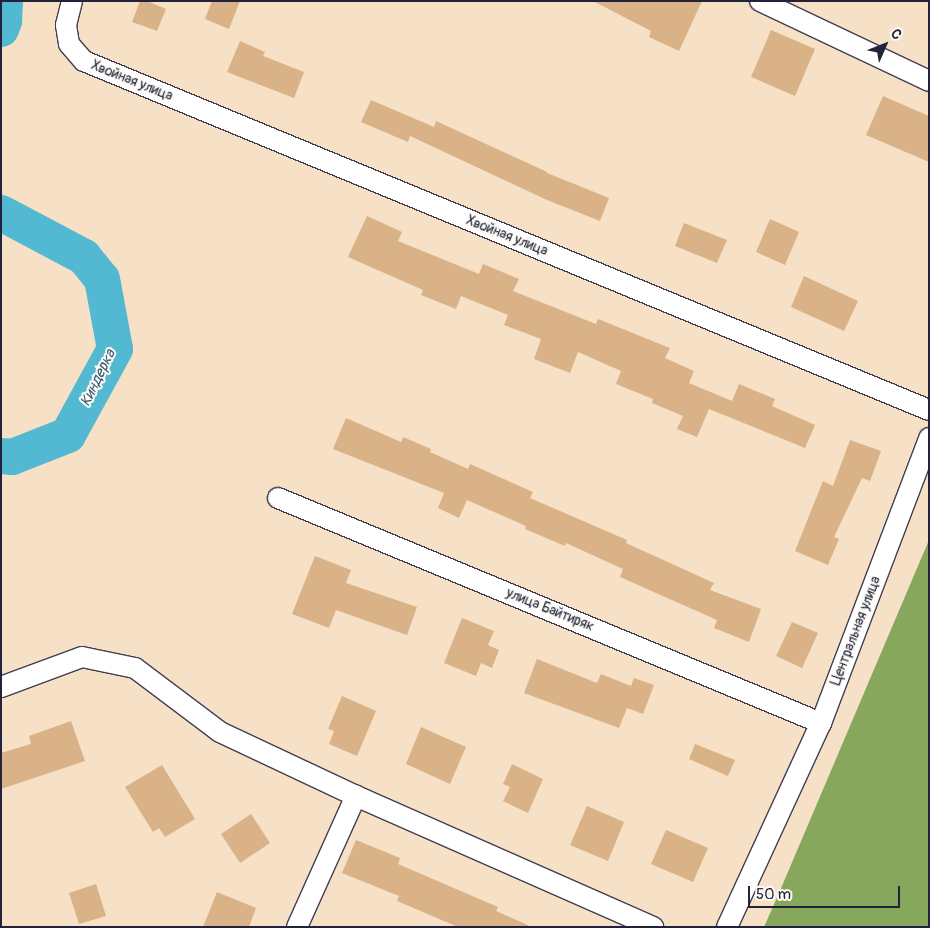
<!DOCTYPE html>
<meta charset="utf-8">
<style>
body{margin:0}
#map{position:relative;width:930px;height:928px;overflow:hidden;background:#f6e0c6;font-family:Pangolin,sans-serif}
div>[style]{position:absolute}
[style*='--x']{left:calc(var(--x)*1px);top:calc(var(--y)*1px);width:calc(var(--w)*1px);rotate:calc(var(--a)*1deg)}
.forest>*{inset:0;background:#87a85c}
.river>*{height:36px;margin:-18px;padding:0 18px;transform-origin:18px;border-radius:18px;background:#53b8d1}
.building>*{inset:0;background:#dab287}
.roads{filter:drop-shadow(1px 0 #423e50) drop-shadow(-1px 0 #423e50) drop-shadow(0 1px #423e50) drop-shadow(0 -1px #423e50)}
.minor>*{height:20px;margin:-10px;padding:0 10px;transform-origin:10px;border-radius:10px;background:#fff}
span{translate:-50% -50%;white-space:nowrap;text-align:center;line-height:1.15;-webkit-text-stroke:4px #fdfcf7;paint-order:stroke}
.street-label{font-size:14px;color:#22223b}
.water-label{font-size:15px;color:#365e77;font-style:italic}
.frame{position:absolute;inset:0;border:2px solid #22223b;pointer-events:none}
.north{position:absolute;left:860px;top:20px;width:50px;height:50px;-webkit-text-stroke:4px #fdfcf7;paint-order:stroke;rotate:46deg;font-size:14px;font-weight:700;line-height:20px;text-align:center;color:#22223b}
.north::after{content:'';display:block;margin:auto;width:18px;height:22px;background:#22223b;clip-path:polygon(50% 0,100% 100%,50% 72%,0 100%)}
.scale{position:absolute;left:748px;top:886px;width:152px;height:22px;box-sizing:border-box;border:2px solid #22223b;border-top:0;padding-left:6px;font-size:15px;line-height:18px;white-space:nowrap;color:#22223b;-webkit-text-stroke:4px #fdfcf7;paint-order:stroke}
</style>
<div id="map">
<div class="forest">
<i style="clip-path:polygon(929px 540px,929px 927px,764px 927px,779px 893px)"></i>
</div>
<div class="river">
<i style="--x:1;--y:29;--w:9;--a:-69"></i>
<i style="--x:4;--y:21;--w:20;--a:-87"></i>
<i style="--x:1;--y:213;--w:94;--a:27.9"></i>
<i style="--x:84;--y:257;--w:28;--a:51"></i>
<i style="--x:102;--y:279;--w:71;--a:79.5"></i>
<i style="--x:115;--y:349;--w:98;--a:118.7"></i>
<i style="--x:68;--y:435;--w:60;--a:158.6"></i>
<i style="--x:12;--y:457;--w:11;--a:-175"></i>
</div>
<div class="building">
<i style="clip-path:polygon(140px 1px,147px 1px,166px 9px,157px 31px,132px 22px)"></i>
<i style="clip-path:polygon(212px 1px,240px 1px,229px 29px,205px 19px)"></i>
<i style="clip-path:polygon(593px 1px,702px 1px,679px 51px,649px 37px,651px 31px)"></i>
<i style="clip-path:polygon(771px 30px,815px 49px,795px 96px,751px 77px)"></i>
<i style="clip-path:polygon(240px 41px,265px 52px,263px 56px,304px 72px,294px 98px,227px 72px)"></i>
<i style="clip-path:polygon(883px 96px,929px 116px,929px 162px,866px 135px)"></i>
<i style="clip-path:polygon(371px 100px,434px 127px,436px 121px,547px 172px,547px 173px,609px 198px,600px 221px,547px 200px,410px 136px,408px 142px,361px 122px)"></i>
<i style="clip-path:polygon(367px 216px,402px 232px,398px 241px,479px 274px,483px 264px,519px 279px,513px 291px,596px 324px,598px 319px,670px 348px,665px 358px,694px 371px,689px 383px,732px 401px,739px 384px,775px 399px,772px 406px,815px 425px,805px 448px,709px 409px,697px 437px,677px 429px,683px 416px,652px 403px,653px 399px,616px 384px,621px 371px,578px 352px,570px 373px,534px 359px,541px 339px,504px 325px,508px 315px,461px 296px,456px 309px,421px 295px,423px 290px,348px 257px)"></i>
<i style="clip-path:polygon(770px 219px,799px 232px,785px 265px,756px 252px)"></i>
<i style="clip-path:polygon(684px 223px,727px 240px,717px 263px,675px 246px)"></i>
<i style="clip-path:polygon(804px 276px,858px 301px,844px 331px,791px 307px)"></i>
<i style="clip-path:polygon(346px 418px,401px 442px,403px 437px,431px 449px,430px 452px,468px 469px,470px 464px,533px 492px,530px 498px,627px 540px,626px 543px,714px 583px,710px 590px,761px 609px,749px 642px,714px 628px,717px 620px,620px 577px,623px 569px,566px 543px,565px 546px,525px 529px,526px 526px,467px 500px,459px 518px,438px 508px,444px 493px,333px 449px)"></i>
<i style="clip-path:polygon(850px 440px,881px 451px,870px 481px,862px 478px,834px 537px,839px 539px,828px 565px,795px 551px,823px 481px,833px 486px)"></i>
<i style="clip-path:polygon(315px 556px,351px 570px,346px 583px,417px 607px,407px 635px,336px 610px,329px 628px,292px 614px)"></i>
<i style="clip-path:polygon(462px 618px,494px 631px,488px 645px,499px 650px,492px 668px,481px 663px,476px 676px,444px 663px)"></i>
<i style="clip-path:polygon(792px 622px,818px 633px,802px 668px,776px 656px)"></i>
<i style="clip-path:polygon(537px 659px,597px 683px,601px 674px,631px 686px,634px 678px,654px 685px,643px 714px,627px 708px,619px 728px,524px 693px)"></i>
<i style="clip-path:polygon(342px 696px,376px 711px,357px 756px,329px 744px,334px 731px,328px 729px)"></i>
<i style="clip-path:polygon(71px 721px,85px 761px,1px 789px,1px 753px,31px 744px,29px 736px)"></i>
<i style="clip-path:polygon(421px 727px,466px 747px,450px 784px,406px 764px)"></i>
<i style="clip-path:polygon(695px 744px,735px 760px,728px 776px,689px 759px)"></i>
<i style="clip-path:polygon(512px 764px,543px 779px,528px 813px,503px 801px,510px 787px,503px 784px)"></i>
<i style="clip-path:polygon(162px 765px,195px 819px,165px 837px,159px 828px,153px 832px,125px 787px)"></i>
<i style="clip-path:polygon(587px 806px,624px 822px,608px 861px,570px 845px)"></i>
<i style="clip-path:polygon(251px 814px,270px 843px,240px 863px,221px 834px)"></i>
<i style="clip-path:polygon(666px 830px,708px 848px,693px 882px,651px 864px)"></i>
<i style="clip-path:polygon(356px 840px,400px 858px,398px 864px,498px 907px,496px 911px,532px 927px,458px 927px,397px 901px,399px 896px,342px 873px)"></i>
<i style="clip-path:polygon(96px 884px,106px 916px,79px 924px,69px 893px)"></i>
<i style="clip-path:polygon(217px 892px,256px 908px,249px 927px,203px 927px)"></i>
</div>
<div class="roads">
<div class="minor">
<i style="--x:72;--y:1;--w:25;--a:104"></i>
<i style="--x:66;--y:25;--w:19;--a:81"></i>
<i style="--x:69;--y:44;--w:23;--a:49"></i>
<i style="--x:84;--y:61;--w:914;--a:22.44"></i>
<i style="--x:760;--y:1;--w:187;--a:25.3"></i>
<i style="--x:278;--y:498;--w:588;--a:22.51"></i>
<i style="--x:1;--y:687;--w:86;--a:-20.3"></i>
<i style="--x:82;--y:657;--w:54;--a:11.7"></i>
<i style="--x:135;--y:668;--w:106;--a:37"></i>
<i style="--x:220;--y:732;--w:150;--a:25.2"></i>
<i style="--x:356;--y:796;--w:325;--a:23.8"></i>
<i style="--x:297;--y:927;--w:144;--a:-65.8"></i>
<i style="--x:727;--y:927;--w:225;--a:-65.3"></i>
<i style="--x:821;--y:723;--w:305;--a:-69.2"></i>
</div>
</div>
<div class="street-label">
<span style="left:132px;top:81px;rotate:22deg">Хвойная улица</span>
<span style="left:507px;top:236px;rotate:22deg">Хвойная улица</span>
<span style="left:550px;top:610px;rotate:22deg">улица Байтиряк</span>
<span style="left:856px;top:631px;rotate:-69deg">Центральная улица</span>
</div>
<div class="water-label">
<span style="left:98px;top:378px;rotate:-64deg">Киндерка</span>
</div>
<div class="frame"></div>
<div class="north">С</div>
<div class="scale">50 m</div>
</div>
